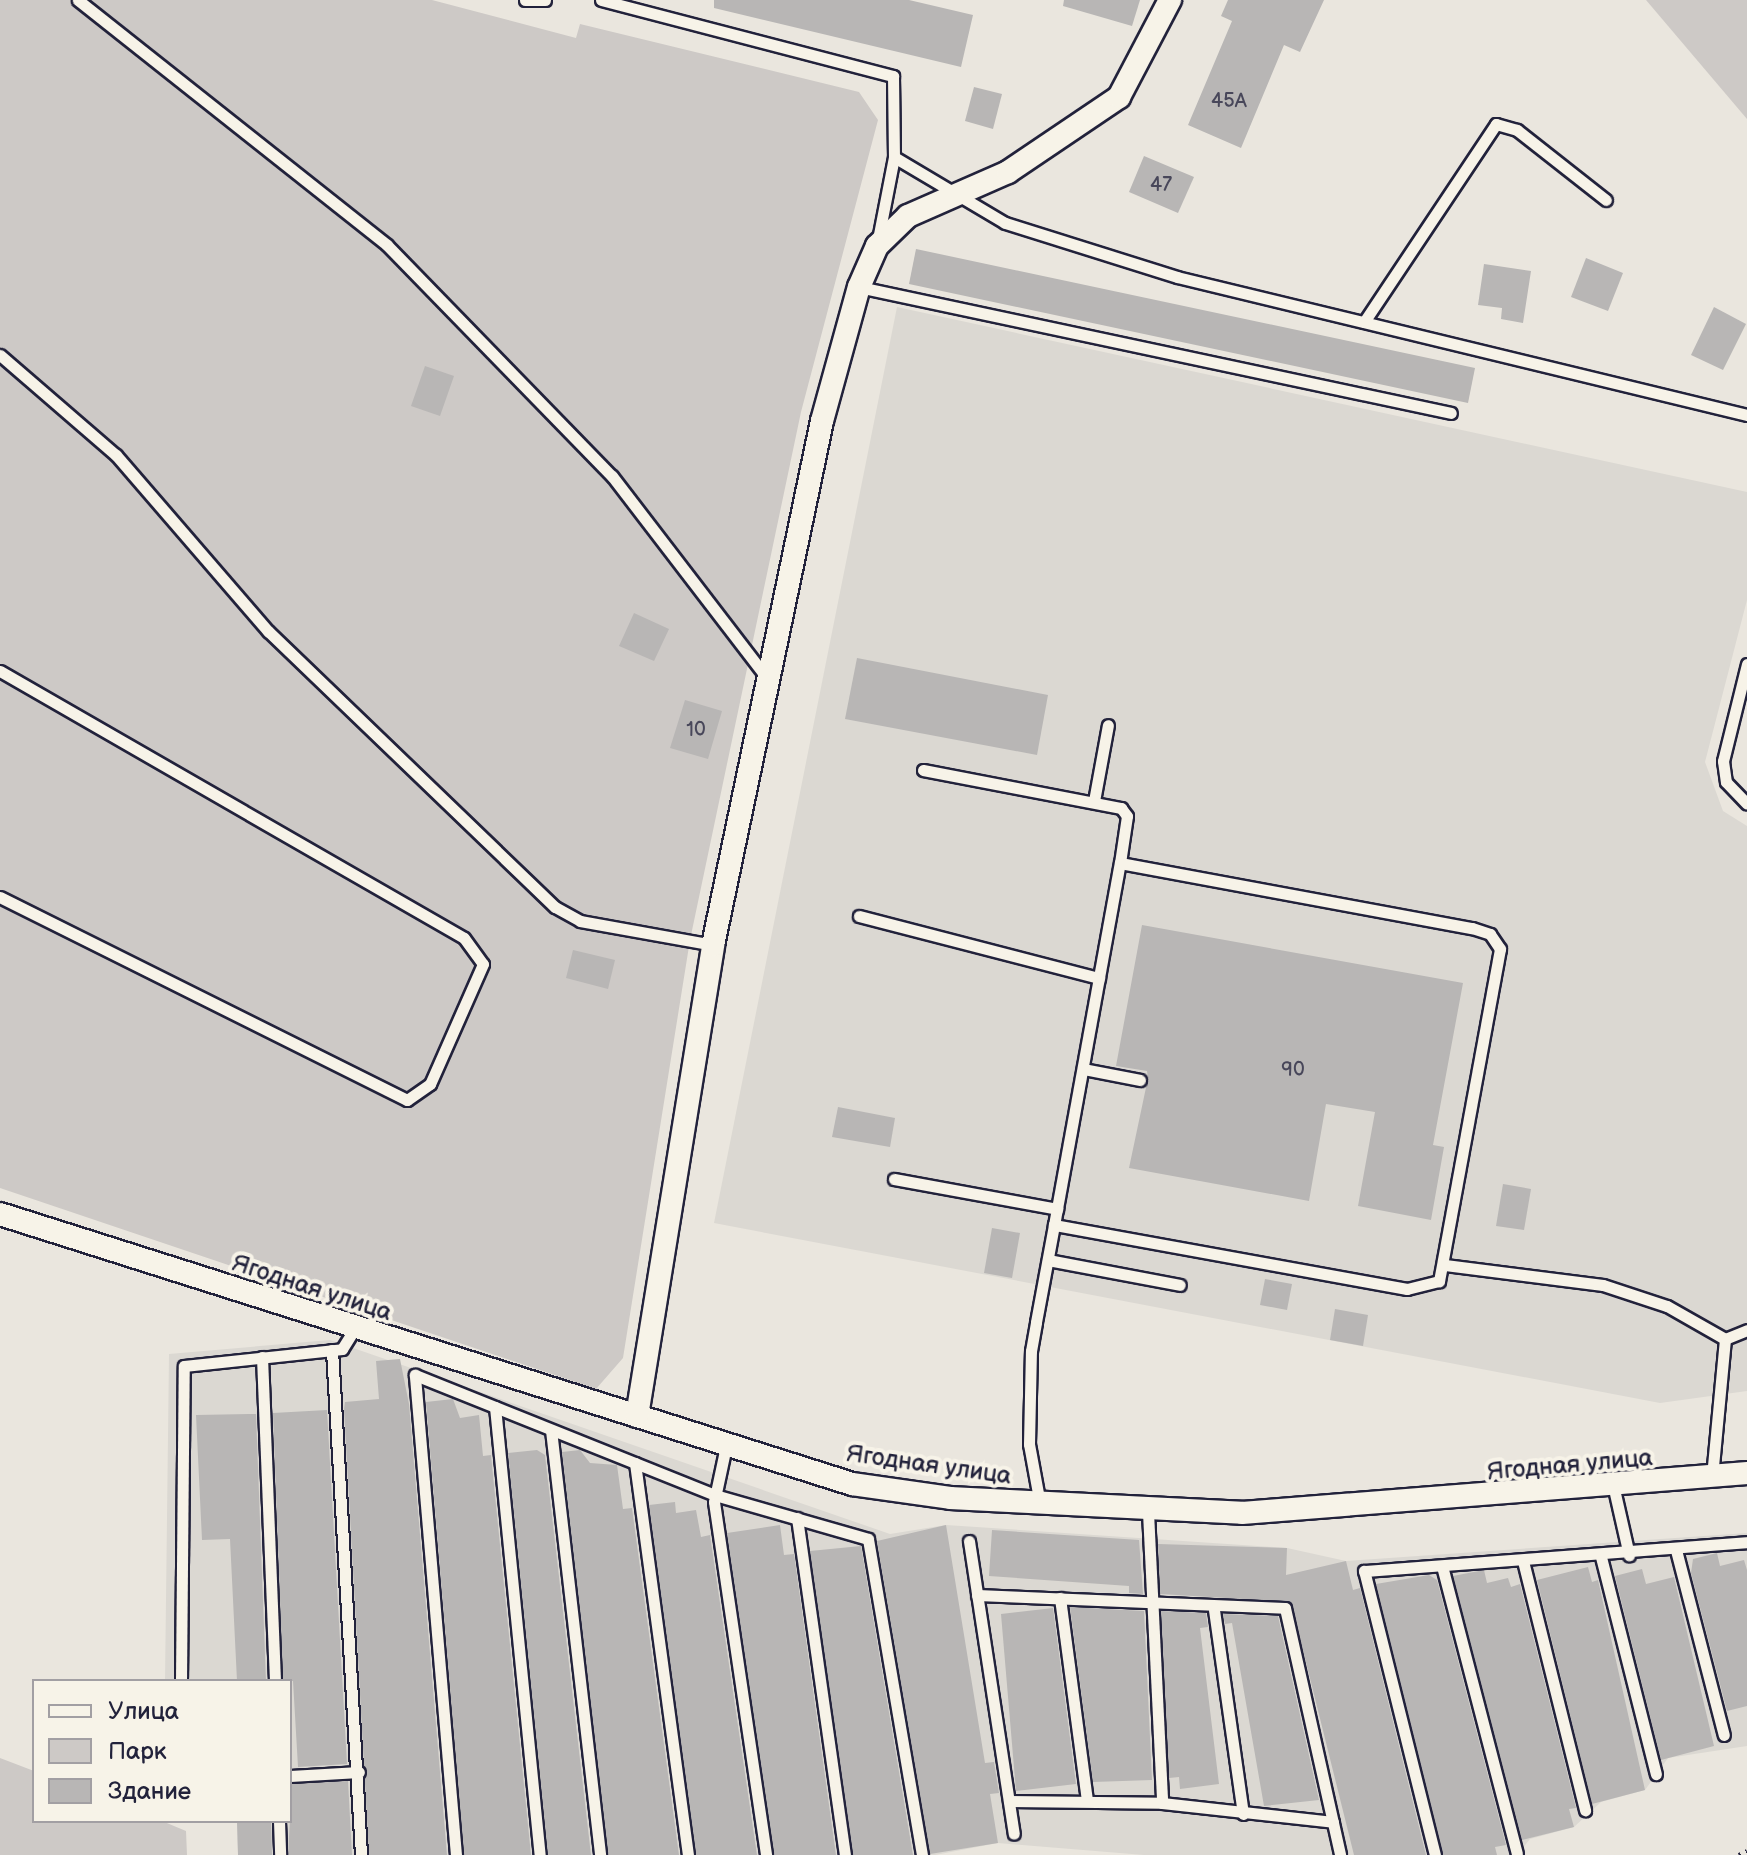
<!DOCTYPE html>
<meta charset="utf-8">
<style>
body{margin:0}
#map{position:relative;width:1747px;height:1855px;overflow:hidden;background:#eae6de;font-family:"Balsamiq Sans",sans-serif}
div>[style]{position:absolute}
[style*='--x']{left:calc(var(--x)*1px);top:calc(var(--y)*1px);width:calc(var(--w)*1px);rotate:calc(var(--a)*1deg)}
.built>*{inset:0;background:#dbd8d2}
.green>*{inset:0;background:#cdc9c6}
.building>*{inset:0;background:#b8b6b5}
.path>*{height:5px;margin-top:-2.5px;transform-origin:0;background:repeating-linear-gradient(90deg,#22223b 0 2px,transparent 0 8px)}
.roads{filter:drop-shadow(2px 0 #22223b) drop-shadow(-2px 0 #22223b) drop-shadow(0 2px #22223b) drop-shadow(0 -2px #22223b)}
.service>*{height:11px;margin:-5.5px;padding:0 5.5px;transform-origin:5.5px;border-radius:5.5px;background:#f7f3e8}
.minor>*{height:22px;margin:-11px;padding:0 11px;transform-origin:11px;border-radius:11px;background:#f7f3e8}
span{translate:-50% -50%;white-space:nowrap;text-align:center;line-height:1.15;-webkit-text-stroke:8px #f7f3e8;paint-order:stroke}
.number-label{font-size:20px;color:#48475a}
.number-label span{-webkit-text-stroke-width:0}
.street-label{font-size:24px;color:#22223b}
.legend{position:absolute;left:32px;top:1679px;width:260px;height:144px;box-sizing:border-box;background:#f7f3e8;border:2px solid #a29fa3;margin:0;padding:10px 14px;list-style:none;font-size:24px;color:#22223b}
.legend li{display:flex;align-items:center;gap:16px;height:40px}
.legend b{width:40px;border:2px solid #a29fa3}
</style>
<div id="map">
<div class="built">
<i style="clip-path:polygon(897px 307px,1747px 492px,1747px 600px,1705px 762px,1723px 811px,1747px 826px,1747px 1391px,1660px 1403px,714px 1223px)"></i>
<i style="clip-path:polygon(330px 1340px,890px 1534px,946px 1525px,1287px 1548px,1346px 1561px,1747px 1533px,1747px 1746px,1668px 1758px,1645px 1790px,1601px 1802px,1574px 1827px,1530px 1839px,1517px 1855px,1144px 1855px,998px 1843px,935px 1855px,238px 1855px,237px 1821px,290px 1821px,290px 1681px,165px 1681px,169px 1354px)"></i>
</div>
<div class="green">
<i style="clip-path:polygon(0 0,432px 0,576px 38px,580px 24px,859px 92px,878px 120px,801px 412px,690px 940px,623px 1358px,596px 1389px,0 1188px)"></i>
<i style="clip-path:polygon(1646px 0,1747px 0,1747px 119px)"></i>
<i style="clip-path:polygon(0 1758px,34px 1771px,34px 1821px,162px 1821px,186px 1831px,187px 1855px,0 1855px)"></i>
</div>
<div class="building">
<i style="clip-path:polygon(714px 0,909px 0,973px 15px,961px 67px,714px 8px)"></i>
<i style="clip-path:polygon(1064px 0,1140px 0,1132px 26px,1063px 6px)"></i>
<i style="clip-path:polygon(1228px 0,1324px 0,1300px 52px,1284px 45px,1241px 148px,1188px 125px,1232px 21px,1221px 16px)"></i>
<i style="clip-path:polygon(974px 87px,1002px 94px,993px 129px,965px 121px)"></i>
<i style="clip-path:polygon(1144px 156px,1194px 177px,1178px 213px,1129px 192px)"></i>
<i style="clip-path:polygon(916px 249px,1475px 368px,1468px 403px,909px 284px)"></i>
<i style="clip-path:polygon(1586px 258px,1623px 273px,1608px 311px,1571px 297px)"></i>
<i style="clip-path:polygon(1484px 264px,1531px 271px,1523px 323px,1501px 319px,1502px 308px,1478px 305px)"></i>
<i style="clip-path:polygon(1714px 307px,1746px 324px,1723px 370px,1691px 355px)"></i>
<i style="clip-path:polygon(425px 366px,454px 376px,440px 416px,411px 406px)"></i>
<i style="clip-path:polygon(634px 613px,669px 629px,654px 661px,619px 646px)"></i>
<i style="clip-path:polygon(857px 658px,1048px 695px,1037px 755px,845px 719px)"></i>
<i style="clip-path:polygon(685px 700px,722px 711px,708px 759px,670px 748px)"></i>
<i style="clip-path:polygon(1142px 925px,1463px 983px,1433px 1145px,1444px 1147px,1431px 1220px,1358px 1206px,1375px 1112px,1326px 1104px,1309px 1201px,1129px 1168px,1148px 1078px,1147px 1071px,1116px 1066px)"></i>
<i style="clip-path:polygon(573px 950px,615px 960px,608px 989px,566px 978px)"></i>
<i style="clip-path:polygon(838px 1107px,895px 1118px,890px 1147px,832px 1137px)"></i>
<i style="clip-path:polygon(1503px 1184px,1531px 1189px,1524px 1230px,1496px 1226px)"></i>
<i style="clip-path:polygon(992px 1228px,1020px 1233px,1012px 1278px,984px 1273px)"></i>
<i style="clip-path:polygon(1265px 1279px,1292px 1284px,1287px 1310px,1260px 1305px)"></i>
<i style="clip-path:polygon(1335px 1309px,1368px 1315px,1363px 1346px,1330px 1340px)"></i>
<i style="clip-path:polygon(400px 1359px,409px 1404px,447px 1855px,369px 1855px,344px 1409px,345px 1402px,379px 1399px,376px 1361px)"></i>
<i style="clip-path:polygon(453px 1399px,460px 1418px,479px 1415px,483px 1456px,491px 1455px,531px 1855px,464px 1855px,426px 1402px)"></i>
<i style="clip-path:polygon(327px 1410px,347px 1764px,298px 1767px,293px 1681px,283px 1681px,273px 1413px)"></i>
<i style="clip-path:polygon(249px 1414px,256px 1414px,266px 1681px,237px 1681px,230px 1539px,202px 1540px,196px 1415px)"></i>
<i style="clip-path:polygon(537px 1450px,545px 1455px,591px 1855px,548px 1855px,508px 1453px)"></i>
<i style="clip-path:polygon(580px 1450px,590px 1463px,617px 1465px,623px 1509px,632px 1508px,679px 1855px,608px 1855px,562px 1452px)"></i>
<i style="clip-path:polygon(675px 1502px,676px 1513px,696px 1510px,701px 1537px,710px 1535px,757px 1855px,696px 1855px,649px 1505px)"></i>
<i style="clip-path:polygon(780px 1525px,784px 1555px,794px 1554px,836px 1855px,774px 1855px,727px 1533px)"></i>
<i style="clip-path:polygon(946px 1525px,985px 1763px,994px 1762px,999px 1793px,990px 1794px,998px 1843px,930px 1854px,877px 1541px)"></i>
<i style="clip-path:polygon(992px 1530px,1139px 1540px,1143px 1594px,1129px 1593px,1129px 1586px,989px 1576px)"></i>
<i style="clip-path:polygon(1158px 1544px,1287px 1548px,1286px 1575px,1346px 1561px,1353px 1590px,1360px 1588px,1426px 1855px,1354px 1855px,1291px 1602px,1160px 1594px)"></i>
<i style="clip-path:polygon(861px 1546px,913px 1855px,853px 1855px,810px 1551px)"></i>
<i style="clip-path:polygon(1717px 1553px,1720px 1566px,1744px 1560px,1747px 1570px,1747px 1706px,1727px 1711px,1691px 1573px,1693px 1559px)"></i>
<i style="clip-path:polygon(1588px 1567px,1592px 1582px,1598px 1580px,1645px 1790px,1592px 1804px,1537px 1580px)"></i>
<i style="clip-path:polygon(1642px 1569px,1646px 1584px,1674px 1577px,1714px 1746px,1661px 1760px,1615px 1576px)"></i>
<i style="clip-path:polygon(1484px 1570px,1487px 1583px,1508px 1578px,1511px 1587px,1520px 1584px,1576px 1808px,1569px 1809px,1574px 1827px,1522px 1840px,1453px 1576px)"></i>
<i style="clip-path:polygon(1429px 1575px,1437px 1580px,1506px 1845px,1495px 1847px,1497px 1855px,1443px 1855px,1376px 1584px)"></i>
<i style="clip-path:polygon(1070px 1607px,1144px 1611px,1152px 1780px,1093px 1782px)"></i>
<i style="clip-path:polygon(1053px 1608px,1076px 1784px,1016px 1791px,1001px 1614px)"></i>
<i style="clip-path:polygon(1161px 1611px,1206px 1613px,1208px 1627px,1200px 1628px,1219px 1784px,1180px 1789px,1179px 1777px,1169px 1778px)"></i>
<i style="clip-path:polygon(1223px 1614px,1278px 1616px,1319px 1800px,1264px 1806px,1232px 1623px,1225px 1624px)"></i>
<i style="clip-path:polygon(348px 1781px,352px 1855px,288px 1855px,292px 1784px)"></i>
<i style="clip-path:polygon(237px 1821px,271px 1821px,272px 1855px,238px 1855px)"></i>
</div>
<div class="path">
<i style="--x:1739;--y:1855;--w:9;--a:-27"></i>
</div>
<div class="roads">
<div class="service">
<i style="--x:78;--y:0;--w:394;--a:38.4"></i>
<i style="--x:387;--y:245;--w:322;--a:45.8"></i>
<i style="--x:612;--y:476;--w:253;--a:52.5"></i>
<i style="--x:525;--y:0;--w:20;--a:0"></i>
<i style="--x:601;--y:0;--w:302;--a:14.6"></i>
<i style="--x:893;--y:76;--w:81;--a:89.3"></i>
<i style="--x:894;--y:157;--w:84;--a:101"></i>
<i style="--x:894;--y:157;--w:129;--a:30.7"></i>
<i style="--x:1005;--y:223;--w:180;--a:17.4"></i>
<i style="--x:1177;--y:277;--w:586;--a:13.61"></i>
<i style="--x:859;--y:287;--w:605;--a:12.02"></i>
<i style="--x:1364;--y:322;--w:238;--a:-56.3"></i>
<i style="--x:1496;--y:124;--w:22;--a:16"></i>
<i style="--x:1517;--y:130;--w:113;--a:38.2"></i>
<i style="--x:0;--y:355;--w:153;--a:40.8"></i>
<i style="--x:116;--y:455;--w:233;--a:49.2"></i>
<i style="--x:268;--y:631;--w:398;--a:43.9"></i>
<i style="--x:555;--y:907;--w:29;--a:29"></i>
<i style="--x:580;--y:921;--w:135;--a:10.2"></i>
<i style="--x:1747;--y:664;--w:100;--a:103.9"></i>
<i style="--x:1723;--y:761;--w:21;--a:82"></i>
<i style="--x:1726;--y:782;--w:30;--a:46"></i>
<i style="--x:0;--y:671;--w:535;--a:29.92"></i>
<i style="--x:464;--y:938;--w:32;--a:54"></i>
<i style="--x:483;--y:964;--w:131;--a:113.8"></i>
<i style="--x:430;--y:1084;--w:28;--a:145"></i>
<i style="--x:407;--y:1100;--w:455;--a:-153.5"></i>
<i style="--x:923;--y:770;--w:202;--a:10.9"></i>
<i style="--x:1121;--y:808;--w:10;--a:53"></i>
<i style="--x:1127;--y:816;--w:48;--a:98.5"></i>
<i style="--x:1094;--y:801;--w:77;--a:-79.6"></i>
<i style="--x:859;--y:916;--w:248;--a:14.5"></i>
<i style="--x:1083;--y:1069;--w:58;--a:10.9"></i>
<i style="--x:894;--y:1179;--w:166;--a:10.4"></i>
<i style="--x:1048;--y:1260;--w:134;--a:10.7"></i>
<i style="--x:1445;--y:1265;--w:159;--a:7.2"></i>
<i style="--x:1603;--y:1285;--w:67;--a:18.2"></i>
<i style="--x:1667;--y:1306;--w:67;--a:29.6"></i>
<i style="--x:1725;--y:1339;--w:138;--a:95.4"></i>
<i style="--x:1725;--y:1339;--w:24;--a:-22"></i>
<i style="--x:332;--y:1350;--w:506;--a:86.71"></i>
<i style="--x:262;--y:1357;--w:324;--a:87.7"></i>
<i style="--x:495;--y:1407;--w:450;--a:84.3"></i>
<i style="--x:551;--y:1430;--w:428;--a:83.4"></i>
<i style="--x:726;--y:1446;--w:57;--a:102.1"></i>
<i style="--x:714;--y:1502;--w:357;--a:81.6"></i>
<i style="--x:635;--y:1463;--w:396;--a:82.3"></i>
<i style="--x:1614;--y:1489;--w:68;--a:77.2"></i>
<i style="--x:1040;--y:1504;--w:61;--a:-100.4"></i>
<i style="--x:1029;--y:1444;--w:93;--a:-88.8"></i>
<i style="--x:1031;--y:1351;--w:29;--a:-80"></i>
<i style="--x:1036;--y:1322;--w:99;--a:-79.5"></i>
<i style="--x:1054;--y:1225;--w:368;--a:-79.7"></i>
<i style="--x:1120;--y:863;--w:358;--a:10.5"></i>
<i style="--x:1472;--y:928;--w:19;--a:18"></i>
<i style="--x:1490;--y:934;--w:18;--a:56"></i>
<i style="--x:1500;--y:949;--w:338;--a:100.4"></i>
<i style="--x:1439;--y:1281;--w:33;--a:166"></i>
<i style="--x:1407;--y:1289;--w:359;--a:-169.7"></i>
<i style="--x:1148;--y:1512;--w:291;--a:87.2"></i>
<i style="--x:797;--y:1518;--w:340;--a:81.9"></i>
<i style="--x:969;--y:1541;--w:296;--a:81.3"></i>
<i style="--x:1676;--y:1550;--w:191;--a:75.5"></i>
<i style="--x:1601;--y:1557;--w:224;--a:75.8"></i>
<i style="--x:1523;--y:1561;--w:257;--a:76"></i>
<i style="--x:1442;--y:1566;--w:297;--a:75.4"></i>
<i style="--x:977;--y:1595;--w:308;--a:2.4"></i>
<i style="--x:1285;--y:1608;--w:253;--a:77.4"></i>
<i style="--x:1060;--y:1598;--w:204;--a:82.4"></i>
<i style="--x:1214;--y:1610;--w:206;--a:81.9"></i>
<i style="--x:181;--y:1681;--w:315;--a:-89.5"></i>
<i style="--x:184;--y:1366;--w:159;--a:-6.1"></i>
<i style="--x:342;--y:1349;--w:22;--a:-58"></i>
<i style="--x:290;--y:1776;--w:69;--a:-3.3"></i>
<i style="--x:1009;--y:1801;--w:153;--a:0.7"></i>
<i style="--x:1162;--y:1803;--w:172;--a:6.3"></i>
<i style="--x:279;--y:1821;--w:34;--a:88"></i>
<i style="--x:456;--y:1855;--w:482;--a:-94.9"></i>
<i style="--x:415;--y:1375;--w:323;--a:21.8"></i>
<i style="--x:715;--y:1495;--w:159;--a:16"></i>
<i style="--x:868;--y:1539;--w:321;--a:80.3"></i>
<i style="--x:1435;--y:1855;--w:293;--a:-104"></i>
<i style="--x:1364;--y:1571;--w:384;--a:-4.3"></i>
</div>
<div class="minor">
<i style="--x:0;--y:1214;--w:894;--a:17.58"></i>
<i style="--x:852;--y:1484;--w:99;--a:8.1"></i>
<i style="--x:950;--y:1498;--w:292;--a:2.9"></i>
<i style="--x:1242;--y:1513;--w:507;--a:-4.53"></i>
<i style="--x:637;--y:1416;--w:477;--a:-80.8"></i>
<i style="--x:713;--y:945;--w:535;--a:-78.25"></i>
<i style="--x:822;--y:421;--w:139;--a:-74.6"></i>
<i style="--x:859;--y:287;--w:45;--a:-66.3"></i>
<i style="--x:877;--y:246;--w:43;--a:-44.1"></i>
<i style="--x:908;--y:216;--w:109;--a:-23.7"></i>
<i style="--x:1008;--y:172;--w:134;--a:-34"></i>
<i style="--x:1119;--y:97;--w:110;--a:-62.3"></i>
</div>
</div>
<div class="number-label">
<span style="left:1229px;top:101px">45А</span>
<span style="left:1161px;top:185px">47</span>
<span style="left:696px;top:730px">10</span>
<span style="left:1293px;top:1070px">90</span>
</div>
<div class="street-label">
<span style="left:312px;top:1288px;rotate:18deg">Ягодная улица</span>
<span style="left:929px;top:1465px;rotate:8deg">Ягодная улица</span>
<span style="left:1570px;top:1465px;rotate:-5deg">Ягодная улица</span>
</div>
<ul class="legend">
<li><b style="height:10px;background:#f7f3e8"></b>Улица</li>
<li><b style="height:22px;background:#cdc9c6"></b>Парк</li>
<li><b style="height:22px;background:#b8b6b5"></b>Здание</li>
</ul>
</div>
